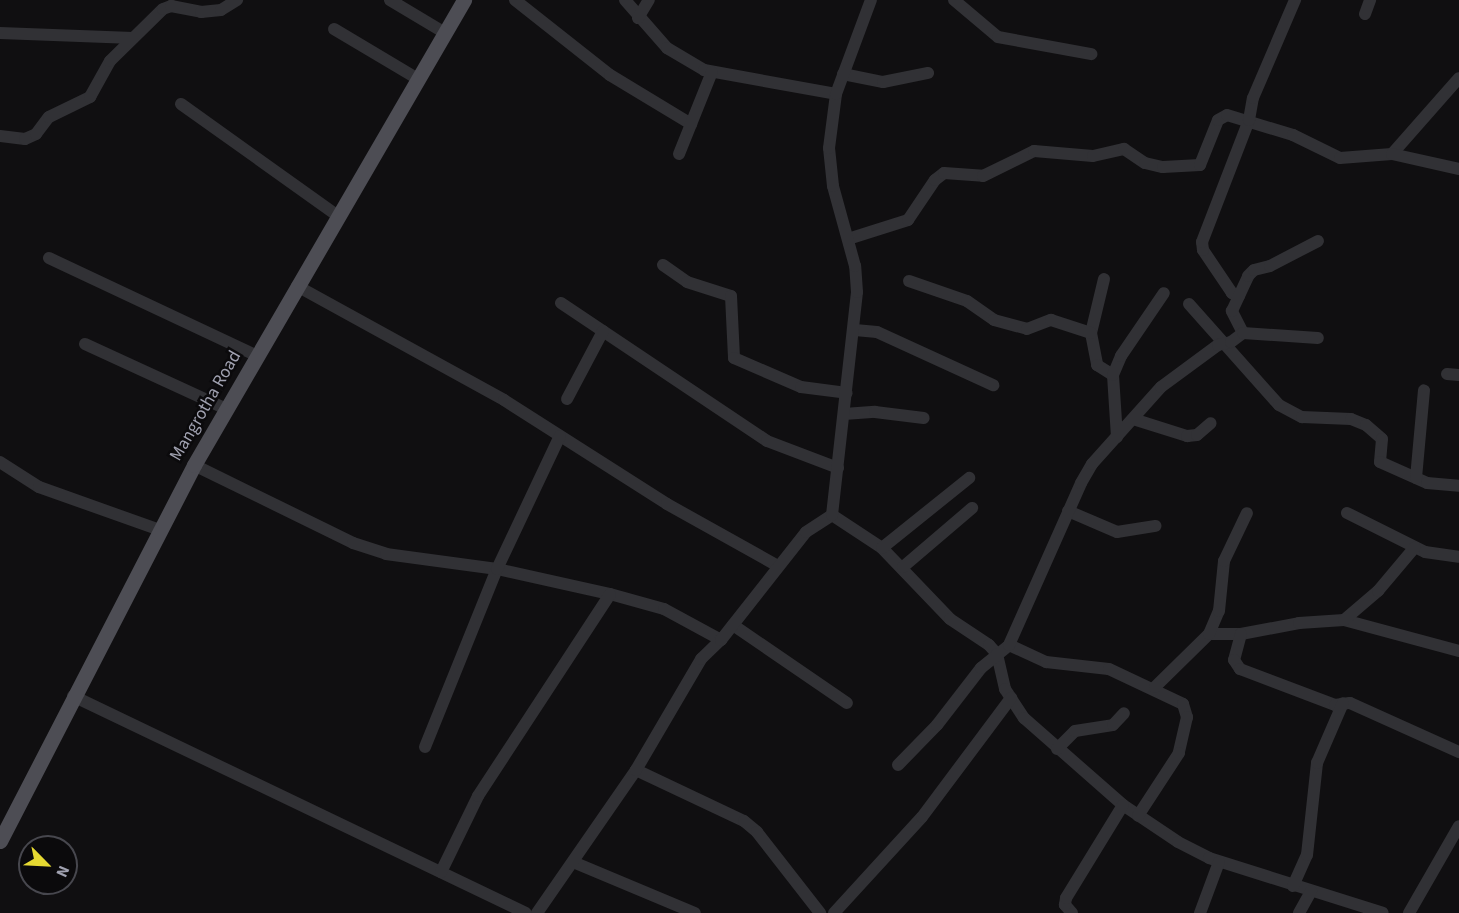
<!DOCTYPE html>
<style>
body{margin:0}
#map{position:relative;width:1459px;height:913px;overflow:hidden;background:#100f11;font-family:"Source Sans 3",sans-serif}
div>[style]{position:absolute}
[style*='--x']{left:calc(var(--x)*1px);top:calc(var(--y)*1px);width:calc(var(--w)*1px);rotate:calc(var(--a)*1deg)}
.minor>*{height:12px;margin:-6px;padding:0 6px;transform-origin:6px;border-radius:6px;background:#313135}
.major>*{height:15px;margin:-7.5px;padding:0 7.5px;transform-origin:7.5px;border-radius:7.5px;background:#4d4d54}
span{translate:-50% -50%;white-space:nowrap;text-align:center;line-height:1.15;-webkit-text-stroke:5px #0b0a0c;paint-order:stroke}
.street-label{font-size:18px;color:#a1a2b1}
.north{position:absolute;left:18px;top:835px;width:60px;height:60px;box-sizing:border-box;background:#0b0a0c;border:2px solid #47474e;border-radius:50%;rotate:114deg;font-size:16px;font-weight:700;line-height:24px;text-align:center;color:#a1a2b1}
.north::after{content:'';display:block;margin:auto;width:21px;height:27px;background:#e6d932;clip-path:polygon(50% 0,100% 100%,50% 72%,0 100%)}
</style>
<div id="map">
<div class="minor">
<i style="--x:390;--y:0;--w:64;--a:31"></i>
<i style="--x:515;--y:0;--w:121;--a:38.3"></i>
<i style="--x:610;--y:75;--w:95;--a:31.2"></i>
<i style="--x:625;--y:0;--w:64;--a:48.8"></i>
<i style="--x:667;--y:48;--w:43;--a:30.7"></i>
<i style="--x:704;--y:70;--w:134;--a:10.3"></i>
<i style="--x:954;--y:0;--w:57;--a:40.1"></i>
<i style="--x:998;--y:37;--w:95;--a:10.4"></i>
<i style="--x:1365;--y:14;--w:15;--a:-70"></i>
<i style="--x:638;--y:18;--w:21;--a:-59"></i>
<i style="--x:334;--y:29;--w:98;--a:30.8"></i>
<i style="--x:0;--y:33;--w:133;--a:2.2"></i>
<i style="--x:843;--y:74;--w:41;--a:11.3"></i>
<i style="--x:883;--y:82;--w:46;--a:-11.3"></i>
<i style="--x:181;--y:104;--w:193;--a:35.5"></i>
<i style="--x:0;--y:136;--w:25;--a:7"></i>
<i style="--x:25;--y:139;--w:12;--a:-24"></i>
<i style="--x:36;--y:134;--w:21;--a:-53"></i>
<i style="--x:49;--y:117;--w:46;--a:-26"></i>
<i style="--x:90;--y:97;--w:41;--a:-60.9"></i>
<i style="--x:110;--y:61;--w:74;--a:-44.5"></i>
<i style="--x:163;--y:9;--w:9;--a:-21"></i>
<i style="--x:171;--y:6;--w:31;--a:11"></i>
<i style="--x:201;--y:12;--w:20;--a:-6"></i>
<i style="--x:221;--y:10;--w:19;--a:-32"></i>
<i style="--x:679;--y:154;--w:88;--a:-68.1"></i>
<i style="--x:1392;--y:154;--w:101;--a:-48.6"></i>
<i style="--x:848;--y:239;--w:63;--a:-17.6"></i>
<i style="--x:908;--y:220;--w:48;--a:-56"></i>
<i style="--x:935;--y:180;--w:11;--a:-38"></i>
<i style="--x:944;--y:173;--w:39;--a:4"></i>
<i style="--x:983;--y:176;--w:57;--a:-26.1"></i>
<i style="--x:1034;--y:151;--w:59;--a:4.8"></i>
<i style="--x:1093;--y:156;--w:32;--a:-13"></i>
<i style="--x:1124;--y:149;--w:25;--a:34"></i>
<i style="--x:1145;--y:163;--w:18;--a:13"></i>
<i style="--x:1163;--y:167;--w:37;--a:-3"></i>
<i style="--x:1200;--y:165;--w:48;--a:-68.2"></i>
<i style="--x:1218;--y:120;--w:10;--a:-29"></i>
<i style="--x:1227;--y:115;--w:69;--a:16.9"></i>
<i style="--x:1293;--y:135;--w:52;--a:26.1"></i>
<i style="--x:1340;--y:158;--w:52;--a:-4.4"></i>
<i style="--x:1392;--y:154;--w:69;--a:12.6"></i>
<i style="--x:49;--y:258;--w:230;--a:25.2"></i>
<i style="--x:663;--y:265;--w:29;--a:35"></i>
<i style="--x:687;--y:282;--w:46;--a:17.7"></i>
<i style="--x:731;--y:296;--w:62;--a:87.2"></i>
<i style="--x:734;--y:358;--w:73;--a:23.4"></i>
<i style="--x:801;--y:387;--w:46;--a:7.4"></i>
<i style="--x:1104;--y:279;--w:56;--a:103.5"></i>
<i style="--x:1091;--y:333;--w:33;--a:79"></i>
<i style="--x:1097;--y:365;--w:19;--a:32"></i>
<i style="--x:909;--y:281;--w:61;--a:19"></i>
<i style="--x:967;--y:301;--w:33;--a:35"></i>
<i style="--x:994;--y:320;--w:34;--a:15"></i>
<i style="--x:1027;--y:329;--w:26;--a:-21"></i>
<i style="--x:1051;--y:320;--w:42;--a:18"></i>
<i style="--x:297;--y:286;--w:236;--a:28.8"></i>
<i style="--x:504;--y:400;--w:193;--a:32.5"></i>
<i style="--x:667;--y:504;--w:127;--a:29.2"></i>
<i style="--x:1239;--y:296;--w:8;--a:-157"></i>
<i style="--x:1232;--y:293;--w:52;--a:-124"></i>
<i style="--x:1203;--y:250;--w:8;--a:-97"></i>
<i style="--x:1202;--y:242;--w:131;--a:-68.9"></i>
<i style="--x:1249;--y:120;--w:22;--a:-80"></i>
<i style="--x:1253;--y:98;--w:107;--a:-66.8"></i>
<i style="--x:561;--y:303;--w:248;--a:33.8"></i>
<i style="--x:767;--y:441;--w:76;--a:20.8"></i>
<i style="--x:1189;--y:304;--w:135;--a:48.3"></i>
<i style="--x:1279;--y:405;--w:26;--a:28"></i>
<i style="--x:1302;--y:417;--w:49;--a:2.3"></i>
<i style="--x:1351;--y:419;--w:16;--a:22"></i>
<i style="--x:1366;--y:425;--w:21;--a:41"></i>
<i style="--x:1382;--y:439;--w:23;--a:95"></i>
<i style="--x:1380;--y:462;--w:51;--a:24.1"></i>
<i style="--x:1427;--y:483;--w:32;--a:5"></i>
<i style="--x:855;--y:330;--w:22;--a:5"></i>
<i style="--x:877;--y:332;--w:128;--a:24.6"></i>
<i style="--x:1243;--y:333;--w:25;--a:-117"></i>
<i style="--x:1232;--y:311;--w:38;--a:-65"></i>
<i style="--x:1248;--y:276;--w:8;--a:-45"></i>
<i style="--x:1254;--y:270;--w:16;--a:-14"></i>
<i style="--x:1270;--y:266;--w:54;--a:-27.5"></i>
<i style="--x:85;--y:344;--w:155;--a:24.7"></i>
<i style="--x:1447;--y:374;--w:12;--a:5"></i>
<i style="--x:567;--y:399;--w:77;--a:-62.1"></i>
<i style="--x:844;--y:414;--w:31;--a:-4"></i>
<i style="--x:875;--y:412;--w:49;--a:7"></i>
<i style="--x:1133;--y:419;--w:57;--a:17.5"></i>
<i style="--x:1187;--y:436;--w:10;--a:-6"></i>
<i style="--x:1197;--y:435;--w:18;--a:-41"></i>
<i style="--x:1117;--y:437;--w:62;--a:-93.7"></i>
<i style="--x:1113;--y:375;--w:21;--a:-67"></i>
<i style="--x:1121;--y:356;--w:76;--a:-55.7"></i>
<i style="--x:0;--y:462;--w:46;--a:32.7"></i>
<i style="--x:39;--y:487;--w:128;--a:19.6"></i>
<i style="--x:194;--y:465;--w:177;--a:26.1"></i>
<i style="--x:353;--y:543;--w:35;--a:18"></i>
<i style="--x:386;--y:554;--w:112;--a:7.7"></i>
<i style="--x:497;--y:569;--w:116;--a:12.5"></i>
<i style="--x:610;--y:594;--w:56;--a:15.5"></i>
<i style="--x:664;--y:609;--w:65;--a:28.5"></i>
<i style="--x:1416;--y:478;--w:88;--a:-84.8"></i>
<i style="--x:1068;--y:511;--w:53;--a:23.2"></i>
<i style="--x:1117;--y:532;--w:39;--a:-9"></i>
<i style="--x:1347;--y:513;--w:87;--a:26.6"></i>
<i style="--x:1425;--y:552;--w:34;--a:8"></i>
<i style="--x:832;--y:515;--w:60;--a:33.4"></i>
<i style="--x:882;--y:548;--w:98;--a:46.2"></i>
<i style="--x:950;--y:619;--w:47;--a:33.7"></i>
<i style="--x:989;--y:645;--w:12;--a:48"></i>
<i style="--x:997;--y:654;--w:36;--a:77"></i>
<i style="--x:1005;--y:689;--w:35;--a:57"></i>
<i style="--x:1024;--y:718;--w:132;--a:41.3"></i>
<i style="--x:1123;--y:805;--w:66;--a:33.9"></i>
<i style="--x:1178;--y:842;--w:35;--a:27"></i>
<i style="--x:1209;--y:858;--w:182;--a:17.5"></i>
<i style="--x:882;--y:548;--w:112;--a:-38.8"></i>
<i style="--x:903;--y:567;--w:91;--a:-40.5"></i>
<i style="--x:1344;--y:620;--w:119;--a:15.1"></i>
<i style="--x:733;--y:625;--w:138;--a:34.4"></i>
<i style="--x:1209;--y:634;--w:32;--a:0"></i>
<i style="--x:1241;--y:634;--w:59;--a:-10.7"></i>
<i style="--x:1299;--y:623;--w:45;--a:-3.8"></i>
<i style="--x:1344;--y:620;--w:45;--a:-40.5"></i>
<i style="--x:1378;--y:591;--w:57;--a:-49.9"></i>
<i style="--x:1241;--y:634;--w:27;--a:105"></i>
<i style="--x:1234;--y:660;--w:11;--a:56"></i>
<i style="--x:1240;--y:669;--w:102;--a:20.8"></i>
<i style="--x:1335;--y:705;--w:15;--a:-8"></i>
<i style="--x:1350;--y:703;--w:120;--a:24.2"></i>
<i style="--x:1009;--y:645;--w:41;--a:24.7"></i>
<i style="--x:1046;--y:662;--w:63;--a:6.3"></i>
<i style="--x:1109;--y:669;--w:82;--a:25.3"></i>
<i style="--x:1183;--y:704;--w:14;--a:73"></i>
<i style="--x:1187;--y:717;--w:37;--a:103"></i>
<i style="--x:1179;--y:753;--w:75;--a:123.1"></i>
<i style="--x:1155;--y:687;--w:76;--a:-44.5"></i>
<i style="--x:1209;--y:634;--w:25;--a:-67"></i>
<i style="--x:1219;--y:611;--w:50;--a:-84.3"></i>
<i style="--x:1224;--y:561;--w:53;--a:-64.4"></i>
<i style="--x:73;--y:696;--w:502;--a:25.6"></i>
<i style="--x:425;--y:747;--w:192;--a:-68"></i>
<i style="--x:497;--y:569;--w:147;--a:-64.7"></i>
<i style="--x:1057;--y:749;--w:25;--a:-45"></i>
<i style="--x:1075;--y:731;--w:38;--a:-9"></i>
<i style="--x:1113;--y:725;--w:16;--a:-47"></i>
<i style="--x:898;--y:765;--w:56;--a:-45.7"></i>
<i style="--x:937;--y:725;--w:72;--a:-52.3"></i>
<i style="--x:981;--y:668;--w:36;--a:-39"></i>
<i style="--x:1009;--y:645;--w:177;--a:-66"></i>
<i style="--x:1081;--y:483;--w:22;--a:-60"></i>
<i style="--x:1092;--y:464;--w:103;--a:-48.1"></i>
<i style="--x:1161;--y:387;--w:71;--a:-36.4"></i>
<i style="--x:1218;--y:345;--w:13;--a:-13"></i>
<i style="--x:1231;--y:342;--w:15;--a:-37"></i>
<i style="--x:1243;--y:333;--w:75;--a:3.8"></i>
<i style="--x:636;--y:770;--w:119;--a:25.3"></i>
<i style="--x:744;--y:821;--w:17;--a:40"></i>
<i style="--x:757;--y:832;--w:103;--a:52.1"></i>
<i style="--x:573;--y:862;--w:132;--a:22.7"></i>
<i style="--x:441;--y:872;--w:85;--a:-64"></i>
<i style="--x:478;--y:796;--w:241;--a:-56.8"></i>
<i style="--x:1293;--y:886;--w:34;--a:-66"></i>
<i style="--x:1307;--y:855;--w:93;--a:-83.8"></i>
<i style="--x:1317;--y:763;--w:65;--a:-66.6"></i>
<i style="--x:537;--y:913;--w:174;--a:-55.3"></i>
<i style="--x:636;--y:770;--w:129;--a:-59.6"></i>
<i style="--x:701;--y:659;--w:28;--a:-44"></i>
<i style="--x:721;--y:640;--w:137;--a:-51.8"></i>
<i style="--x:806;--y:532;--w:31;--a:-33"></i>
<i style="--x:832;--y:515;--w:224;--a:-83.6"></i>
<i style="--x:857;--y:292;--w:26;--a:-94"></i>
<i style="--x:855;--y:266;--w:83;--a:-105.4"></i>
<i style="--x:833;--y:186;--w:38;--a:-96"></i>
<i style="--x:829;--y:148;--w:54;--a:-82.6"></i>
<i style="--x:836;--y:94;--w:100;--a:-69.6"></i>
<i style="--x:834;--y:913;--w:130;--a:-47.5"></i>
<i style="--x:922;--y:817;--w:149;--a:-53.2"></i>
<i style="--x:1072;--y:913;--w:11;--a:-131"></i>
<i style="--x:1065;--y:905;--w:7;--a:-82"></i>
<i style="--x:1066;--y:898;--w:109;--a:-58.5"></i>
<i style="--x:1200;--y:913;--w:54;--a:-69.6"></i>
<i style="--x:1299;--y:913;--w:25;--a:-61"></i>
<i style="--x:1409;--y:913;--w:100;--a:-60.1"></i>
</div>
<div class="major">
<i style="--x:0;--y:841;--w:423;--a:-62.7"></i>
<i style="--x:194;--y:465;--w:538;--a:-59.86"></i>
</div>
<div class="street-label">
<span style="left:206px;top:406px;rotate:-60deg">Mangrotha Road</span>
</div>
<div class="north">N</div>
</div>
